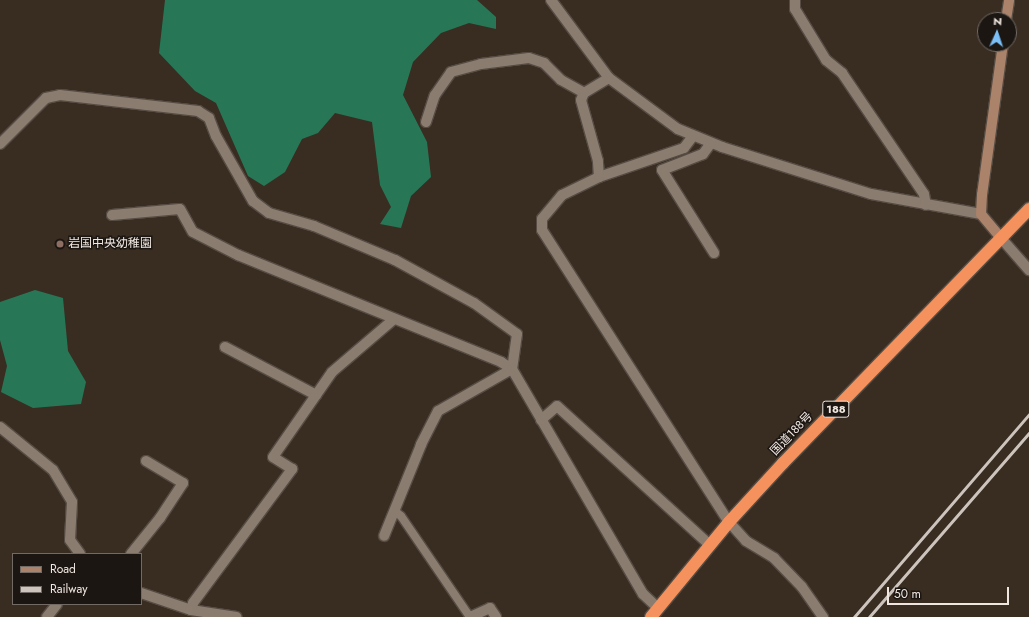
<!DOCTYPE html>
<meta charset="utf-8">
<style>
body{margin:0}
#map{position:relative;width:1029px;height:617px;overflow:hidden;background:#392d22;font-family:Jost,"Noto Sans JP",sans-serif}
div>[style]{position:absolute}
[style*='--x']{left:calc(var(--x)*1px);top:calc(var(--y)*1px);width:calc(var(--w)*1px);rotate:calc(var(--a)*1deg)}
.forest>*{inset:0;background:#277757}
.roads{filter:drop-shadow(1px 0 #564c43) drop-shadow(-1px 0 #564c43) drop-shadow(0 1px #564c43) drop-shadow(0 -1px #564c43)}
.lane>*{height:8px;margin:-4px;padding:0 4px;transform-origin:4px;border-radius:4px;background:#8b7c70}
.street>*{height:10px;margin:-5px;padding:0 5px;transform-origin:5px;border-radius:5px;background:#8b7c70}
.secondary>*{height:10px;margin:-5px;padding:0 5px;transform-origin:5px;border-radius:5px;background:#ab826a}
.highway>*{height:12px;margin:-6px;padding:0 6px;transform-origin:6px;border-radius:6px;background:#f5915c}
.rail>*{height:3px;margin:-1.5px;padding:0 1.5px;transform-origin:1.5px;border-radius:1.5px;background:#cdc4bd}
.dots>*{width:11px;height:11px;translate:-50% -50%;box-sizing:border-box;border:2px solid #1c1612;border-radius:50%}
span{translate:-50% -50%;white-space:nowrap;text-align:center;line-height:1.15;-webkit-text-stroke:3px #1c1612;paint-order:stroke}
.shield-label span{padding:1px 3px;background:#1c1612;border:1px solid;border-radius:3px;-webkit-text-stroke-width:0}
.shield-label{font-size:11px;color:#f0e7e1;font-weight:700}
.poi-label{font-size:12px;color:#f0e7e1}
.left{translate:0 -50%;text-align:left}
.street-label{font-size:12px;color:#f0e7e1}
.legend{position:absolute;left:12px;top:553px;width:130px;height:52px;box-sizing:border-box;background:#1c1612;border:1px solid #716a65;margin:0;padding:5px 7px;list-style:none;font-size:12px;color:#f0e7e1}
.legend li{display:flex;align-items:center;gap:8px;height:20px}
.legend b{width:20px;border:1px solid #716a65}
.north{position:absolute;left:977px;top:12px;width:40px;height:40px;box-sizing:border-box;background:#1c1612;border:1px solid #716a65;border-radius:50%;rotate:3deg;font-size:11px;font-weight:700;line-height:16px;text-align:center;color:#f0e7e1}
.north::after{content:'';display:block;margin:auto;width:14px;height:18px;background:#7abff8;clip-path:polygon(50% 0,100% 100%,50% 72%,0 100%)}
.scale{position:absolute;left:887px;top:587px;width:122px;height:18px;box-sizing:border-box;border:2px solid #f0e7e1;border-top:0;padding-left:5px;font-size:12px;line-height:14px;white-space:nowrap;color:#f0e7e1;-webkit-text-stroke:3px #1c1612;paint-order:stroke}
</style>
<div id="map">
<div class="forest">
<i style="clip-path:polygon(165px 0,477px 0,496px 17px,496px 29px,469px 23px,441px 33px,413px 62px,403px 95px,427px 142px,431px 177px,411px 196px,401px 228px,380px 224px,391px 207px,380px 185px,372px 122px,335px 113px,318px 133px,302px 139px,285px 172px,264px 186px,248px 176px,216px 103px,195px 91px,159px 53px)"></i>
<i style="clip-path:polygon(35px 290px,63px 298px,68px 351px,86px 382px,81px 404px,33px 408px,1px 392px,7px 366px,0 340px,0 302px)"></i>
</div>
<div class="roads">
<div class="lane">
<i style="--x:394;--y:510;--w:9;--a:41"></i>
<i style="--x:401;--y:516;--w:122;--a:55.7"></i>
</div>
<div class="street">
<i style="--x:551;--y:0;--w:97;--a:53.4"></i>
<i style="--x:609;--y:78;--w:86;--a:36.5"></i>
<i style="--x:678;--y:129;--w:48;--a:22.2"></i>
<i style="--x:722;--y:147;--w:156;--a:17.5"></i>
<i style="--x:871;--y:194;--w:112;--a:10.3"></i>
<i style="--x:795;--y:0;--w:9;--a:90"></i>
<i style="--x:795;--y:9;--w:60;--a:58.7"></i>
<i style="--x:826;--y:60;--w:21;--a:39"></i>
<i style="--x:842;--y:73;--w:146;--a:55.9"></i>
<i style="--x:924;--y:194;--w:11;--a:80"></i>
<i style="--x:426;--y:122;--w:28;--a:-72"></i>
<i style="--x:435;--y:95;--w:28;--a:-55"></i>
<i style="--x:451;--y:72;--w:31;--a:-15"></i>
<i style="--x:481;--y:64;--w:48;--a:-7.1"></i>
<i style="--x:529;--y:58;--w:16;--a:18"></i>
<i style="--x:544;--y:63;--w:24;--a:45"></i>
<i style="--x:561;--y:80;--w:26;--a:29"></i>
<i style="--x:693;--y:136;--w:15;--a:127"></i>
<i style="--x:684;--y:148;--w:90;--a:161.2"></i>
<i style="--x:599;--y:177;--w:41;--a:154.1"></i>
<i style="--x:562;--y:195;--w:31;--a:130"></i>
<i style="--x:542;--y:219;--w:11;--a:90"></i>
<i style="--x:542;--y:230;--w:347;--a:57.4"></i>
<i style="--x:729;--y:522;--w:25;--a:48"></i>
<i style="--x:746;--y:541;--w:33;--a:31"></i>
<i style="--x:774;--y:558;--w:40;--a:46"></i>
<i style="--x:802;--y:587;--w:37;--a:55"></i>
<i style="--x:711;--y:143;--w:14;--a:126"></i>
<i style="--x:703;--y:154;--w:44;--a:158.7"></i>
<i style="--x:662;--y:170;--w:98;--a:57.9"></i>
<i style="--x:0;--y:144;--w:65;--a:-45"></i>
<i style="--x:46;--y:98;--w:14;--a:-12"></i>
<i style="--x:60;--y:95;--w:139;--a:6.6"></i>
<i style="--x:198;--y:111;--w:13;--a:32"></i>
<i style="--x:209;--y:118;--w:19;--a:69"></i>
<i style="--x:216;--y:136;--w:75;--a:60.4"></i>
<i style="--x:253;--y:201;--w:20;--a:37"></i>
<i style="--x:269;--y:213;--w:47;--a:16.1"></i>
<i style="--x:314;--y:226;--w:88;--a:22.8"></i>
<i style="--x:395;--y:260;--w:90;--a:28.6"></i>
<i style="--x:474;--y:303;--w:53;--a:35.8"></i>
<i style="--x:517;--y:334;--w:35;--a:98"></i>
<i style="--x:512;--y:369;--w:85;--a:150.4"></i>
<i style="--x:438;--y:411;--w:38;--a:117"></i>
<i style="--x:421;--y:445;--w:98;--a:112.1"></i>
<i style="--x:599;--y:177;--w:16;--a:-94"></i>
<i style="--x:598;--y:161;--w:63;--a:-105.6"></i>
<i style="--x:581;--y:100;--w:8;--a:-67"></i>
<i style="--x:584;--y:93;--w:29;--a:-31"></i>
<i style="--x:112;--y:215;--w:68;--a:-5"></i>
<i style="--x:180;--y:209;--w:26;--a:61"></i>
<i style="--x:193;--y:232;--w:51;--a:27.1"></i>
<i style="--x:238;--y:255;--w:284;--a:22.1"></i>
<i style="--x:501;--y:362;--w:13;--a:32"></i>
<i style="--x:512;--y:369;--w:260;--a:59.8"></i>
<i style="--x:643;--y:594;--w:21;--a:43"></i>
<i style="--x:1001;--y:238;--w:43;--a:48.8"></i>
<i style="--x:225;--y:347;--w:103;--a:27.8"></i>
<i style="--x:541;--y:420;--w:21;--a:-41"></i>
<i style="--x:557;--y:406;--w:207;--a:42.3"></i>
<i style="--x:0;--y:427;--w:68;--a:39.1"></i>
<i style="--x:53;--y:470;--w:37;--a:59"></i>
<i style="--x:72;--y:502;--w:38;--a:93"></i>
<i style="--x:70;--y:540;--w:17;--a:54"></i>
<i style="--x:131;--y:554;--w:46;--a:-51.1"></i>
<i style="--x:160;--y:518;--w:42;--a:-56.7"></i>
<i style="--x:183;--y:483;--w:43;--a:-149.3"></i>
<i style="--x:141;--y:593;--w:53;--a:18.8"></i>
<i style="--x:191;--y:610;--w:46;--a:8.8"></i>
<i style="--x:191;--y:610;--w:7;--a:-74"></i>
<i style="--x:193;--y:603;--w:167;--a:-53.5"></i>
<i style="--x:292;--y:469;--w:22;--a:-148"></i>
<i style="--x:273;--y:457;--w:103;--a:-55.2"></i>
<i style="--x:332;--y:372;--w:82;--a:-40.5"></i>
<i style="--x:47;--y:617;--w:16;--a:-52"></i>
<i style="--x:470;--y:617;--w:22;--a:-24"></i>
<i style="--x:490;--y:608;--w:11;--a:56"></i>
</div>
<div class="secondary">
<i style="--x:1006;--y:20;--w:20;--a:-81"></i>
<i style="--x:1001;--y:238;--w:31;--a:-130"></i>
<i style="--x:981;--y:214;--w:19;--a:-87"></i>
<i style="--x:982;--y:195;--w:152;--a:-82.1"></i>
</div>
<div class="highway">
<i style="--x:651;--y:617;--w:123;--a:-50.6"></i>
<i style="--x:729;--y:522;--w:80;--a:-47.5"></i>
<i style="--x:783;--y:463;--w:354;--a:-45.9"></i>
</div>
</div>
<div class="rail">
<i style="--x:854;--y:617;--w:268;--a:-49.2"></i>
<i style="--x:869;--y:617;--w:244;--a:-49"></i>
</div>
<div class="dots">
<i style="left:60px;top:244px;background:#8d6e63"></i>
</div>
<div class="shield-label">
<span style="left:836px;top:409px">188</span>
</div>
<div class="poi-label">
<span class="left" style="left:68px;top:244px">岩国中央幼稚園</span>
</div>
<div class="street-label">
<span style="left:792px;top:434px;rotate:-46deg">国道188号</span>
</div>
<ul class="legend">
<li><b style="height:5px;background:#ab826a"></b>Road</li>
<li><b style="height:5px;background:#cdc4bd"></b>Railway</li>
</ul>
<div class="north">N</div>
<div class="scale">50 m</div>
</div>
